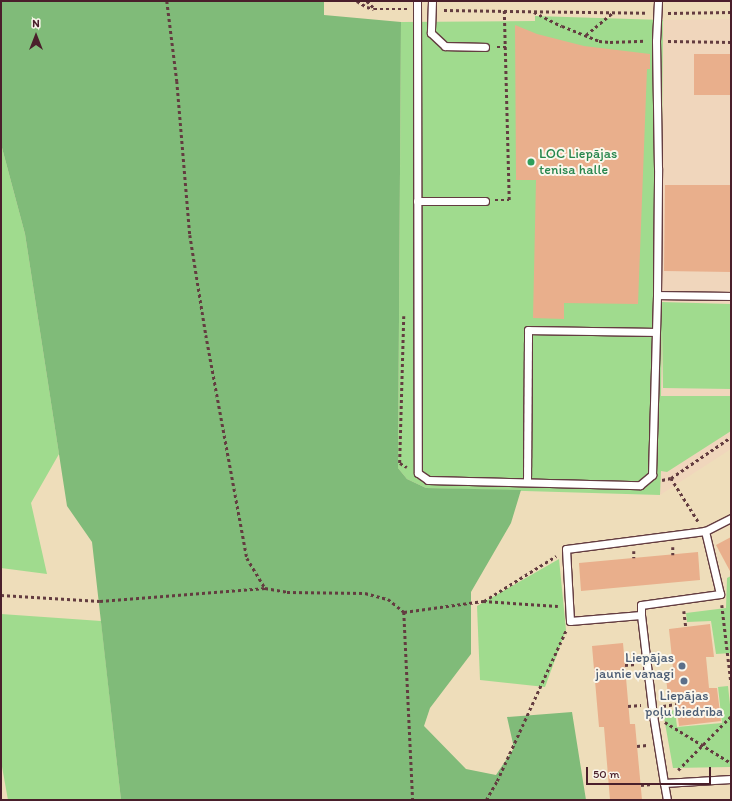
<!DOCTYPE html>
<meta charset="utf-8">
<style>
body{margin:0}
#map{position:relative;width:732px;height:801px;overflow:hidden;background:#eeddba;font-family:Itim,sans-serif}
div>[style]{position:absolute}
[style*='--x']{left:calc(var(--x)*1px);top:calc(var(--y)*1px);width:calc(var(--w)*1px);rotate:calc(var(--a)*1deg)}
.built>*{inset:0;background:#f0d6bc}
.green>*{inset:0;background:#a0db8e}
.forest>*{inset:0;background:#80bb79}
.building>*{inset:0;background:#e9af8c}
.path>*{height:2.5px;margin-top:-1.25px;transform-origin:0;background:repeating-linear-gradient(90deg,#633c40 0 3px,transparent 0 6px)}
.roads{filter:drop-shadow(1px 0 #633c40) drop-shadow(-1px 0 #633c40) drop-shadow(0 1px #633c40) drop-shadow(0 -1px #633c40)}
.lane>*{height:7px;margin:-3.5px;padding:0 3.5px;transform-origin:3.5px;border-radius:3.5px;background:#fff}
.dots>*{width:11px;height:11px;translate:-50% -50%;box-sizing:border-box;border:2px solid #fbf7ec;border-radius:50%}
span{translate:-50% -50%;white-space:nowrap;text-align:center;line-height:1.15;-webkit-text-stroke:4px #fbf7ec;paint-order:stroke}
.leisure-label{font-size:14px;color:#27864d}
.left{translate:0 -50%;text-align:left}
.service-label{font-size:14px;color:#4e5e75}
.right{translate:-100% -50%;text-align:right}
.frame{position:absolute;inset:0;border:2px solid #4a1f2b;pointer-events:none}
.north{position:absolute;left:16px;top:16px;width:40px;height:40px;-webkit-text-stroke:3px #fbf7ec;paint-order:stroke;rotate:0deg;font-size:11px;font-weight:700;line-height:16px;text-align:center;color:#4a1f2b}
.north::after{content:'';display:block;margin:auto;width:14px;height:18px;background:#4a1f2b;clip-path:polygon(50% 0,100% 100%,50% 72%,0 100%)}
.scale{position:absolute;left:586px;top:767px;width:125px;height:18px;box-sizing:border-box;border:2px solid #4a1f2b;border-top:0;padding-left:5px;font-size:12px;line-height:14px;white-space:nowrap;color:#4a1f2b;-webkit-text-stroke:3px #fbf7ec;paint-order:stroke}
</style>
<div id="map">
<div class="built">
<i style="clip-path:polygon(731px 19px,731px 449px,660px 495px,663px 20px)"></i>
</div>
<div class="green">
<i style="clip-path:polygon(535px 16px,663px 20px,661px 302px,731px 304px,731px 389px,663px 388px,662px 328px,661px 396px,731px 396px,731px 431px,667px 472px,661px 471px,660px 495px,426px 488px,407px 479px,398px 468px,401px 22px,535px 21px)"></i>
<i style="clip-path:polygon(1px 144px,25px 234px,59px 454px,31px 503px,47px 574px,1px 568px)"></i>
<i style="clip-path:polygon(559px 559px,566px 630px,545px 687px,480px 680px,477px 606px)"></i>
<i style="clip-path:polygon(731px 576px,731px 653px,716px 654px,711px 621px,687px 622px,686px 613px,726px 608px,727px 578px)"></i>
<i style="clip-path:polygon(1px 614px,101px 621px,121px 800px,8px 800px,1px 761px)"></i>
<i style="clip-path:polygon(728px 686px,731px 714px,731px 767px,673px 768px,663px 712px,675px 710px,677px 727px,722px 723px,718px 687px)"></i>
</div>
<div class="forest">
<i style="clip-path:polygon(1px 1px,324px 1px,324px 15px,401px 22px,398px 468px,407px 479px,426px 488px,521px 490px,511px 523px,471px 592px,471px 654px,430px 708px,424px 726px,466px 769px,496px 775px,514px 748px,507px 717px,572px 712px,586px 800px,121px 800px,92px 542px,67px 506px,25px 234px,1px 144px)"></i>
</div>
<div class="building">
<i style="clip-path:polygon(515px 25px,537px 34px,584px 46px,650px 54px,650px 69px,647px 69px,638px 304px,564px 303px,564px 319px,533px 318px,536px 180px,516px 180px)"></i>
<i style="clip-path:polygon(694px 54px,731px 54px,731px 95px,694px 95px)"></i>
<i style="clip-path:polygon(665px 185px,731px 185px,731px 272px,664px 271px)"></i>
<i style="clip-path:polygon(731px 537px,731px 573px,716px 545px)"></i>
<i style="clip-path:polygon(698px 552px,700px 580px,581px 591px,579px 563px)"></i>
<i style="clip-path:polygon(710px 624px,714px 657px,706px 657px,709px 688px,717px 688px,721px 721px,679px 726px,675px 695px,668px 695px,666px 678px,674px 678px,669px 629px)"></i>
<i style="clip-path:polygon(623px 643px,630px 724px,635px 724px,642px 800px,610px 800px,604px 727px,599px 727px,592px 646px)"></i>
</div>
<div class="path">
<i style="--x:167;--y:1;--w:81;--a:82.9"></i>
<i style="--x:177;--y:81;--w:155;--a:85.2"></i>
<i style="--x:190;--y:235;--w:101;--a:80.9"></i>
<i style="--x:206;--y:335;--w:227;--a:79.6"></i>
<i style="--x:247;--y:558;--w:35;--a:59"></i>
<i style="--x:357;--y:1;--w:12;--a:31"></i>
<i style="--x:367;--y:7;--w:7;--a:16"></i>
<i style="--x:374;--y:9;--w:33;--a:0"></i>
<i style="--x:367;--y:1;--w:10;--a:45"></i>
<i style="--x:444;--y:10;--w:203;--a:0.8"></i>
<i style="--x:534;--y:12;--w:31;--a:27"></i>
<i style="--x:562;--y:26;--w:40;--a:22"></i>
<i style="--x:599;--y:41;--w:11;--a:5"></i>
<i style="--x:610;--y:42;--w:35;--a:-2"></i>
<i style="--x:668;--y:13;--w:63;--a:-0.9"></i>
<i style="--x:586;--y:35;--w:34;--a:-40"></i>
<i style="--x:668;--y:41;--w:63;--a:0.9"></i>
<i style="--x:497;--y:47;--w:9;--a:0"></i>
<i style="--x:495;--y:200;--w:14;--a:0"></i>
<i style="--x:509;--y:200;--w:190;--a:-91.5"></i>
<i style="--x:404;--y:316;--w:147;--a:91.6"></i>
<i style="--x:400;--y:463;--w:8;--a:30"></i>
<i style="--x:671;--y:478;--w:51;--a:57.9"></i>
<i style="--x:662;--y:480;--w:9;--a:-13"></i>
<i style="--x:671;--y:478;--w:73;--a:-34.3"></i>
<i style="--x:673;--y:547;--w:8;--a:90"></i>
<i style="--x:634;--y:551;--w:7;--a:90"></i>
<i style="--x:1;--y:595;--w:99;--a:3.5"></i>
<i style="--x:100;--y:601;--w:166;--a:-4.5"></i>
<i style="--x:265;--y:588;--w:22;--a:10"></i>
<i style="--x:287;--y:592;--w:78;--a:0.7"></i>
<i style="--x:365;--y:593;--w:24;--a:15"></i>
<i style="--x:388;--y:599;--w:21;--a:39"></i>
<i style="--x:404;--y:612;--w:188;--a:87.3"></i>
<i style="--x:484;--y:601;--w:85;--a:-32"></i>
<i style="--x:722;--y:605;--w:78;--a:83.3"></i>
<i style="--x:684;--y:611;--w:16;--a:83"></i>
<i style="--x:404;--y:612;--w:80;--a:-7.9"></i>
<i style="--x:483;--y:601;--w:75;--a:3.8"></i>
<i style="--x:625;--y:665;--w:11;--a:-5"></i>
<i style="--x:628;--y:706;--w:13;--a:-4"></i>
<i style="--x:663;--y:706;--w:13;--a:-9"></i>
<i style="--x:665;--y:722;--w:78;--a:31.8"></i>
<i style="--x:637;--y:746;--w:10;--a:-6"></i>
<i style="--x:678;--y:770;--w:76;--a:-45.5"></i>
<i style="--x:641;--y:785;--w:11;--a:-5"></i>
<i style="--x:486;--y:800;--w:22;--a:-60"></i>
<i style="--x:497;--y:781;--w:166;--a:-65.4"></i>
</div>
<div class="roads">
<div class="lane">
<i style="--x:417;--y:1;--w:472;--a:89.9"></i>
<i style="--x:418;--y:473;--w:12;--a:35"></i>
<i style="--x:428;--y:480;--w:212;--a:1.4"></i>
<i style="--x:640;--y:485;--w:16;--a:-40"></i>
<i style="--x:652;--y:475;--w:180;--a:-88.4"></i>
<i style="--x:657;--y:295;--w:127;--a:-89.5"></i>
<i style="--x:658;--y:168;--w:127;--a:-90.9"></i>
<i style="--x:656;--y:41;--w:40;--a:-87.1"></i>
<i style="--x:432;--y:1;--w:32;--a:92"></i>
<i style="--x:431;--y:33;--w:19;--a:43"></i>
<i style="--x:445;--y:46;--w:40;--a:1.4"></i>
<i style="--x:417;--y:201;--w:68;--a:0"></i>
<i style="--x:657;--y:295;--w:74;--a:0.8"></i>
<i style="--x:527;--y:481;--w:151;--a:-89.6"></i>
<i style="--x:528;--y:330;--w:127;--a:0.9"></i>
<i style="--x:731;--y:518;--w:29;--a:153"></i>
<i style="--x:705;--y:531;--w:140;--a:172.6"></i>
<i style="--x:566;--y:549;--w:72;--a:86.8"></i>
<i style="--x:570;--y:621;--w:71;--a:-4.8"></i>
<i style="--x:641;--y:615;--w:101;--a:83.2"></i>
<i style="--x:653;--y:715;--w:69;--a:80.8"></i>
<i style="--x:664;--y:783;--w:67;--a:-3.4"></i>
<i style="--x:641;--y:615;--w:10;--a:-90"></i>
<i style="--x:641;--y:605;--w:80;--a:-7.9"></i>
<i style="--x:720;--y:594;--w:65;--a:-103.4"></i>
<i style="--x:664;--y:783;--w:17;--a:80"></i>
</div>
</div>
<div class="dots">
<i style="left:531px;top:162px;background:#2e9e5b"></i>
<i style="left:682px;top:666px;background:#5c6f8a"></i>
<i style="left:684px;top:681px;background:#5c6f8a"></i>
</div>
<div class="leisure-label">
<span class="left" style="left:539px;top:162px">LOC Liepājas<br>tenisa halle</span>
</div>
<div class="service-label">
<span class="right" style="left:674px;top:666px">Liepājas<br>jaunie vanagi</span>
<span style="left:684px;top:704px">Liepājas<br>poļu biedrība</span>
</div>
<div class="frame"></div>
<div class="north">N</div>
<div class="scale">50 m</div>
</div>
